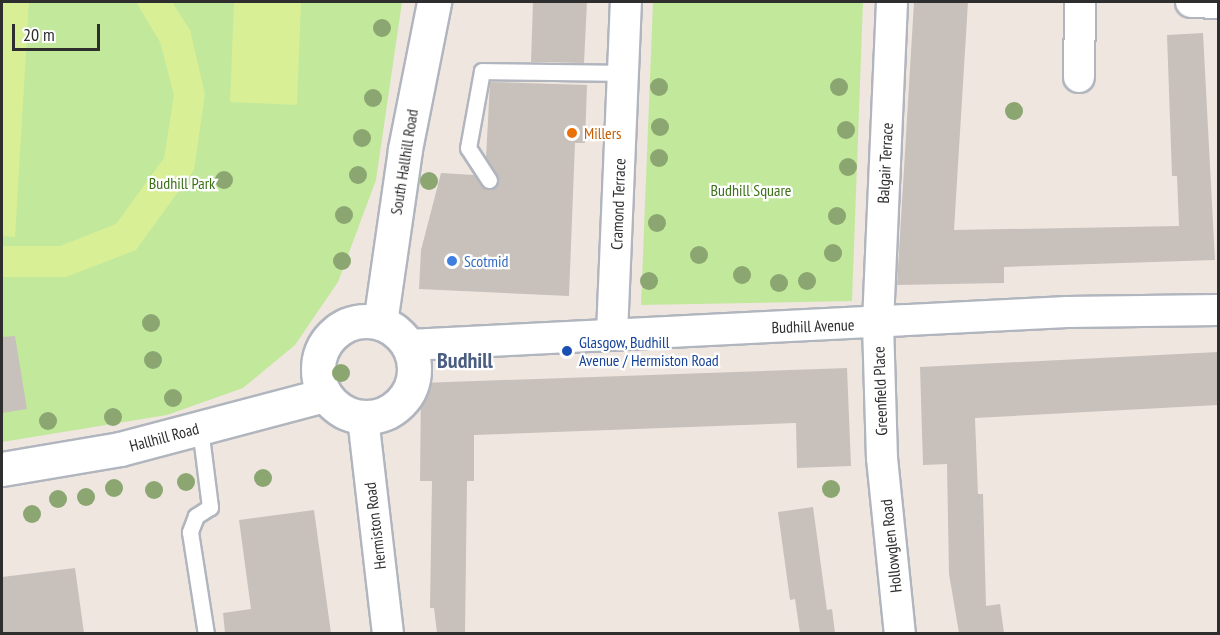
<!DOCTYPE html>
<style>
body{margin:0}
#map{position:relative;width:1220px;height:635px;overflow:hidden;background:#efe6e0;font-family:"PT Sans Narrow",sans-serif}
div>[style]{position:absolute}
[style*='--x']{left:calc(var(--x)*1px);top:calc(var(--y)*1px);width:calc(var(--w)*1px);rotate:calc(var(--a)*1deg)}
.green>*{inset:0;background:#c2e89b}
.pitch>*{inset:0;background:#d9ef96}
.building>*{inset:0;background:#c8c1bb}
.roads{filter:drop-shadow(2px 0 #b0b5be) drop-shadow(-2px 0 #b0b5be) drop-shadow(0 2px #b0b5be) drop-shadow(0 -2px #b0b5be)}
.lane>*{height:15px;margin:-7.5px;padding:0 7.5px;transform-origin:7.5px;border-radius:7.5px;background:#fff}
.street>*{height:30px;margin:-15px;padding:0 15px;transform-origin:15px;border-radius:15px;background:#fff}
.secondary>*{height:33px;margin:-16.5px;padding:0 16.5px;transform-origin:16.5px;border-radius:16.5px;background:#fff}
.secondary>.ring{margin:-16.5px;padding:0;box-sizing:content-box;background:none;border:33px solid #fff;border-radius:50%}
.trees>*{width:18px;height:18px;margin:-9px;border-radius:50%;background:#8ba671}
.dots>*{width:16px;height:16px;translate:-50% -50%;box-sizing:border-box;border:3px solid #fff;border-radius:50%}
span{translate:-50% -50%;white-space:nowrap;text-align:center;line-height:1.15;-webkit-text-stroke:4.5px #fff;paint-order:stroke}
.food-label{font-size:16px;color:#c56008}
.left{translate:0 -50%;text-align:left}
.street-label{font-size:16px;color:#2e2e2e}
.park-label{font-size:16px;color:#3a7117}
.shop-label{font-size:16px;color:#366cbe}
.transit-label{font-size:16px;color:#164399}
.district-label{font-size:22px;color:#4b5e82;font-weight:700}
.frame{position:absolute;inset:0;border:3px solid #2e2e2e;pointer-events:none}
.scale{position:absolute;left:12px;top:24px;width:88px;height:27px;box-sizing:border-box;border:3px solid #2e2e2e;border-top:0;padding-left:8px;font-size:18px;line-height:21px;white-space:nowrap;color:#2e2e2e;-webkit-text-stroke:4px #fff;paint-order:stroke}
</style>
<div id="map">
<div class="green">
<i style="clip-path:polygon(2px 2px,402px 2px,376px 180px,338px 282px,295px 345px,243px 388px,167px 415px,2px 442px)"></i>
<i style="clip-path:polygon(653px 2px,863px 2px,852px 301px,641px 305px)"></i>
</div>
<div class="pitch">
<i style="clip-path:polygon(2px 2px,29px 2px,15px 237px,2px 236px)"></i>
<i style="clip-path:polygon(136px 2px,172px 2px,190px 30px,205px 94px,194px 170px,136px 250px,66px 277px,2px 277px,2px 246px,60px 246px,116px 224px,164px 158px,174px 95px,160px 42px)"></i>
<i style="clip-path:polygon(234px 2px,301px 2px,297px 105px,230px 102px)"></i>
</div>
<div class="building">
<i style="clip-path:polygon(533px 2px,587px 2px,584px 63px,531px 62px)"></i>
<i style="clip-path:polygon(914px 2px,968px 2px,954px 230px,1179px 226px,1177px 176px,1172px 176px,1167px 35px,1203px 33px,1215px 260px,1004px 267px,1004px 283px,897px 285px)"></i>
<i style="clip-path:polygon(490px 82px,587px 85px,585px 143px,575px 143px,569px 296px,419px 289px,421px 250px,441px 173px,474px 175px,489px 190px,498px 184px,497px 175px,486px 158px)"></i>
<i style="clip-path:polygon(15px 336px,27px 409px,2px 413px,2px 337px)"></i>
<i style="clip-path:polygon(1218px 352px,1218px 405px,975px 418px,978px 494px,983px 494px,986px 606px,1000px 604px,1004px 633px,959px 633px,949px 574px,947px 464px,923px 465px,920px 367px)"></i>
<i style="clip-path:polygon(847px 368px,851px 466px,797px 468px,796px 423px,474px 435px,474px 481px,467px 481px,465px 633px,437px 633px,434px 608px,430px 608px,432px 481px,420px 481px,421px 383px)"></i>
<i style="clip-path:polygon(813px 507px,827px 610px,832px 609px,835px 633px,800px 633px,795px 599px,790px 600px,778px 512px)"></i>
<i style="clip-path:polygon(314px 510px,331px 633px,225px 633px,223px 613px,251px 609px,239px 520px)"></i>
<i style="clip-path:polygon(75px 568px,84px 633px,2px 633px,2px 577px)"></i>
</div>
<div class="roads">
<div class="lane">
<i style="--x:489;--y:180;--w:38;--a:-123"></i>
<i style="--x:468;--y:148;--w:78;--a:-79.7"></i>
<i style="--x:482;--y:71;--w:141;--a:0.8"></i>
<i style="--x:200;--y:428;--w:80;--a:82.8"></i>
<i style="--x:210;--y:507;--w:17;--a:147"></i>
<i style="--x:196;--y:516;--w:17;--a:111"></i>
<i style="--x:190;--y:532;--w:103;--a:81.1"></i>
</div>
<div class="street">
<i style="--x:892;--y:2;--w:322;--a:92.5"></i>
<i style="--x:878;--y:324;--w:134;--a:88.3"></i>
<i style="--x:882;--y:458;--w:177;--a:84.2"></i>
<i style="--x:1191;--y:2;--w:27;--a:2"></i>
<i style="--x:1079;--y:77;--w:75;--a:-89.2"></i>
<i style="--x:612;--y:334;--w:332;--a:-87.6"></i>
<i style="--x:409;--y:345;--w:659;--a:-2.87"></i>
<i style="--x:1067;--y:312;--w:151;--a:-0.8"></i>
<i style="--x:363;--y:418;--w:217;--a:83.4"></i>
</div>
<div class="secondary">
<i class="ring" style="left:318px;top:321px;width:63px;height:63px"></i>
<i style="--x:380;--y:323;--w:176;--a:-81.8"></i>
<i style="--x:405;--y:149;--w:150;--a:-78.8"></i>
<i style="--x:2;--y:469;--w:120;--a:-9.6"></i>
<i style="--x:120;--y:449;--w:211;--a:-14.8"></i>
</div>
</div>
<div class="trees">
<i style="left:382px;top:28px"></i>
<i style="left:659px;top:87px"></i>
<i style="left:839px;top:87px"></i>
<i style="left:373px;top:98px"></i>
<i style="left:1014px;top:111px"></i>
<i style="left:660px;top:127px"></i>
<i style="left:846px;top:130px"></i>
<i style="left:362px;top:138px"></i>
<i style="left:659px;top:158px"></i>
<i style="left:848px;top:167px"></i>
<i style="left:358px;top:175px"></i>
<i style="left:224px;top:180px"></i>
<i style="left:429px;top:181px"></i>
<i style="left:344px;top:215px"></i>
<i style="left:837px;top:216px"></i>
<i style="left:657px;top:223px"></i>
<i style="left:833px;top:253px"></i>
<i style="left:699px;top:255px"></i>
<i style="left:342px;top:261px"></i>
<i style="left:742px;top:275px"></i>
<i style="left:649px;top:281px"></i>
<i style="left:807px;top:281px"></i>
<i style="left:779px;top:283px"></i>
<i style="left:151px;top:323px"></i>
<i style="left:153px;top:360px"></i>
<i style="left:341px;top:373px"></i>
<i style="left:173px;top:398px"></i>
<i style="left:113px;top:417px"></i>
<i style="left:48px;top:421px"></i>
<i style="left:263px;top:478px"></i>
<i style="left:186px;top:482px"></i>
<i style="left:114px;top:488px"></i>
<i style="left:831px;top:489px"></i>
<i style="left:154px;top:490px"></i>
<i style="left:86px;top:497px"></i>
<i style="left:58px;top:499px"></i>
<i style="left:32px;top:514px"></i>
</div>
<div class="dots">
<i style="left:572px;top:133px;background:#e8710a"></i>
<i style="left:452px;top:261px;background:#3f7fe0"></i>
<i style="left:567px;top:351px;background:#1a4fb4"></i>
</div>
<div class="food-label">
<span class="left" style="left:584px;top:133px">Millers</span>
</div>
<div class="street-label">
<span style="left:404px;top:162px;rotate:-81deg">South Hallhill Road</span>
<span style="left:885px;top:163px;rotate:-87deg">Balgair Terrace</span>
<span style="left:618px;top:204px;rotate:-88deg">Cramond Terrace</span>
<span style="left:813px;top:326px;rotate:-2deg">Budhill Avenue</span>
<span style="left:880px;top:391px;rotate:-92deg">Greenfield Place</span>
<span style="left:164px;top:437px;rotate:-15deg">Hallhill Road</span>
<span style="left:375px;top:526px;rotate:-97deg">Hermiston Road</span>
<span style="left:891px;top:546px;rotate:-96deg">Hollowglen Road</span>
</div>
<div class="park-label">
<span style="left:182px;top:183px">Budhill Park</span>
<span style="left:751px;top:190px">Budhill Square</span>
</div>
<div class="shop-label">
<span class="left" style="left:464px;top:261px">Scotmid</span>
</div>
<div class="transit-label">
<span class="left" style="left:579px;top:351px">Glasgow, Budhill<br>Avenue / Hermiston Road</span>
</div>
<div class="district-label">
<span style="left:465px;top:361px">Budhill</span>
</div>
<div class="frame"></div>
<div class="scale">20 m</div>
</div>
